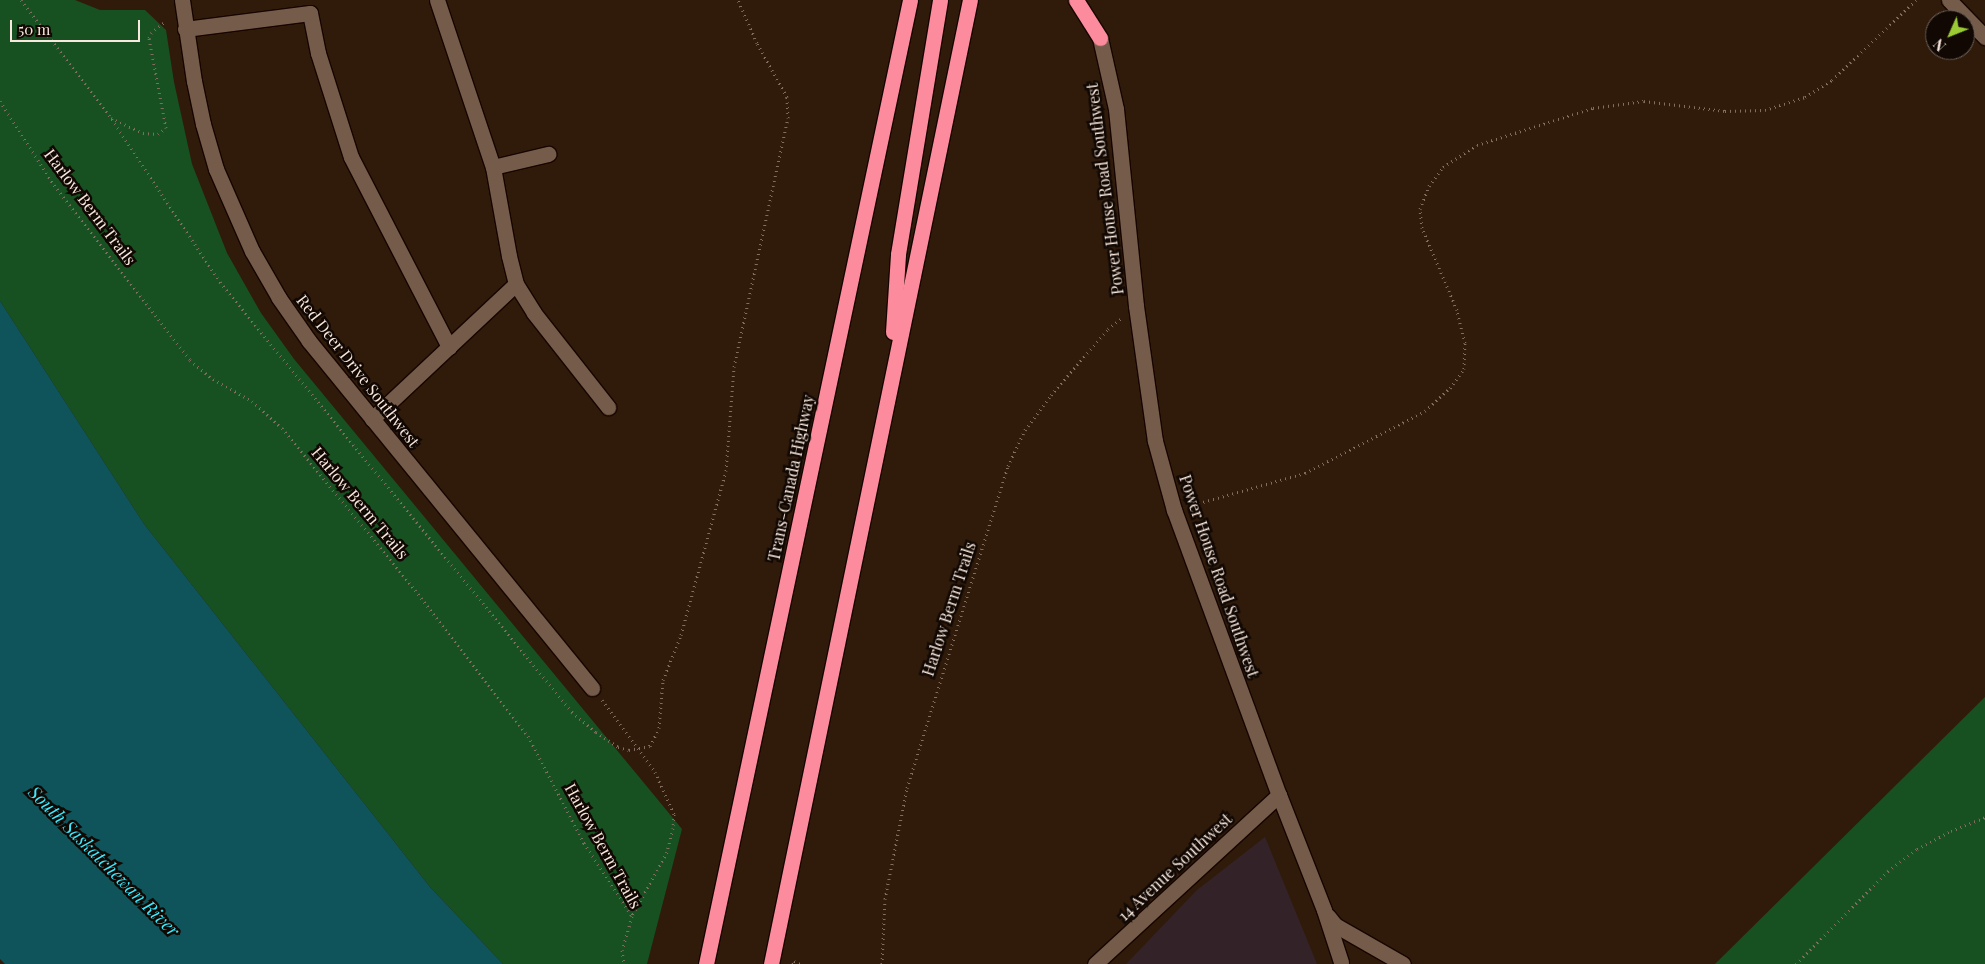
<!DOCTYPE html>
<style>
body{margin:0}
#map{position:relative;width:1985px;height:964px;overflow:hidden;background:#301b0b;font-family:"Playfair Display",serif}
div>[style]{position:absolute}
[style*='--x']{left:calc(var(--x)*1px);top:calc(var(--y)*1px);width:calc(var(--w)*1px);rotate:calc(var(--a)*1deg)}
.industrial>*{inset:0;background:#342229}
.green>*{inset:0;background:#175021}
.water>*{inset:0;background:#10545b}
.path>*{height:3px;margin-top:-1.5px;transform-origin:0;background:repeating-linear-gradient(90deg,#816e61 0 1px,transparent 0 5px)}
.roads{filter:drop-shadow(1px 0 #170500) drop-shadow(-1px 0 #170500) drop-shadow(0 1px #170500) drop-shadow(0 -1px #170500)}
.minor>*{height:15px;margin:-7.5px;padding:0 7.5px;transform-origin:7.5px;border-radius:7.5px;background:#755c4a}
.highway>*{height:15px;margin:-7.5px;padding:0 7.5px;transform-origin:7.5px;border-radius:7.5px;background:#fc8c9d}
span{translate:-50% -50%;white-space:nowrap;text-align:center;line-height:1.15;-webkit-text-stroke:5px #110803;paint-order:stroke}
.street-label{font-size:16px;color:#f8e8de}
.water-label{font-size:18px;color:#3aeafe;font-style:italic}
.north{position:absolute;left:1925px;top:10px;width:50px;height:50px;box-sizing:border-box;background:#110803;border:1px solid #6d625b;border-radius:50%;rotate:226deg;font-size:14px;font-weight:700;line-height:20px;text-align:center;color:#f8e8de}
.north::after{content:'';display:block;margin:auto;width:18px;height:22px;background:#9acb34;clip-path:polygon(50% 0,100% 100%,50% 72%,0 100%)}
.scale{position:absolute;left:10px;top:20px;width:130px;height:22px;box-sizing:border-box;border:2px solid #f8e8de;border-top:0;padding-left:6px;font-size:15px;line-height:18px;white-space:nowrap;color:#f8e8de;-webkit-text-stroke:4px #110803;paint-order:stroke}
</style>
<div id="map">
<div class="industrial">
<i style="clip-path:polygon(1265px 837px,1317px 964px,1126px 964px,1197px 890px)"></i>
</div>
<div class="green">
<i style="clip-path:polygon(0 0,75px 0,100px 10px,145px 10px,166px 30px,174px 82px,192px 164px,227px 253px,261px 313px,294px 359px,682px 829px,647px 964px,503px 964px,430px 887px,144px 524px,0 301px)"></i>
<i style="clip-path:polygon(1985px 697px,1985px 964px,1715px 964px)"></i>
</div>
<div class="water">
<i style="clip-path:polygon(0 301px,144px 524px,430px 887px,503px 964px,5px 964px,0 959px)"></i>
</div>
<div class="path">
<i style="--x:21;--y:0;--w:145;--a:52.6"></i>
<i style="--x:109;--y:115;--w:201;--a:56.4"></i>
<i style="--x:220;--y:282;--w:556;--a:50.7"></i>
<i style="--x:572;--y:712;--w:31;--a:40"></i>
<i style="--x:596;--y:732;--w:27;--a:34"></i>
<i style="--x:618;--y:747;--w:11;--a:15"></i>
<i style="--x:629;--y:750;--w:21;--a:-11"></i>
<i style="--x:650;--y:746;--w:20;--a:-63"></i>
<i style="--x:659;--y:728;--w:48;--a:-85.2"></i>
<i style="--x:663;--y:680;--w:48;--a:-68.2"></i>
<i style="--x:681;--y:635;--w:170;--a:-74.7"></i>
<i style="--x:726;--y:471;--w:104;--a:-85.6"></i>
<i style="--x:734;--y:367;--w:255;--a:-77.8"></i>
<i style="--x:788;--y:118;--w:21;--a:-93"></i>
<i style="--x:787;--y:97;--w:62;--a:-119.1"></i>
<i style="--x:757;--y:43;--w:47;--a:-113.8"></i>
<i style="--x:0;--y:101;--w:100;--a:57.3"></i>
<i style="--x:54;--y:185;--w:222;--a:52.1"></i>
<i style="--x:190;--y:360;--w:30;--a:40"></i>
<i style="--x:213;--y:379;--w:45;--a:29.4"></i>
<i style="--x:252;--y:401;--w:40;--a:42"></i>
<i style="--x:282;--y:428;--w:210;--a:50.6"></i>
<i style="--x:415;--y:590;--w:185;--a:52.3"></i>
<i style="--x:528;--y:736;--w:121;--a:62.4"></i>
<i style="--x:584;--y:843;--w:87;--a:56.7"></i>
<i style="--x:632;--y:916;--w:35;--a:106"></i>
<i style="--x:622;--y:950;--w:14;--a:82"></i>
<i style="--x:111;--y:118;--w:35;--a:25"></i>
<i style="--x:143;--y:133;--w:15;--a:4"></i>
<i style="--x:158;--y:134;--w:10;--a:-37"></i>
<i style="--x:166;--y:128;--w:92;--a:-100.7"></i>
<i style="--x:149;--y:38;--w:5;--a:-68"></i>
<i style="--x:151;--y:33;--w:19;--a:-39"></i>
<i style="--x:1189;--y:506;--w:121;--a:-15.9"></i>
<i style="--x:1305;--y:473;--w:135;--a:-27.3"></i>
<i style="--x:1425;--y:411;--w:34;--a:-43"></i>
<i style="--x:1450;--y:388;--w:24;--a:-54"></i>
<i style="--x:1464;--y:369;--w:26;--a:-88"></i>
<i style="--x:1465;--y:343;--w:34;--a:-104"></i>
<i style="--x:1457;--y:310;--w:89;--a:-113.1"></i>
<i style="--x:1422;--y:228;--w:19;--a:-96"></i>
<i style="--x:1420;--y:209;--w:25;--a:-69"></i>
<i style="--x:1429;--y:186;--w:24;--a:-54"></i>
<i style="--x:1443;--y:167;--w:40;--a:-32.9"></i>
<i style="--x:1477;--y:145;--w:122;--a:-17.7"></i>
<i style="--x:1593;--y:108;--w:51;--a:-7.8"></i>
<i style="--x:1644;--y:101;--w:82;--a:7"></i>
<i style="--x:1725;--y:111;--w:40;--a:-1.4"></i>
<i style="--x:1765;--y:110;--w:42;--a:-18"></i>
<i style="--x:1805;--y:97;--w:32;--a:-32"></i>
<i style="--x:1832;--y:80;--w:116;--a:-43.6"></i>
<i style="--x:602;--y:700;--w:89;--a:53.6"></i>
<i style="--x:655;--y:772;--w:46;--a:65.7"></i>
<i style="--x:674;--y:814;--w:14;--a:94"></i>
<i style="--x:673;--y:828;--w:25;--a:104"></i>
<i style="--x:667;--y:852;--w:73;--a:118.7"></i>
<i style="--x:793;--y:964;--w:3;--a:-72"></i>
<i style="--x:794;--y:961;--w:7;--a:27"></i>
<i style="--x:882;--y:964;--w:65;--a:-87.4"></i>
<i style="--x:885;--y:899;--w:113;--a:-78.8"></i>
<i style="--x:907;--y:788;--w:337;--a:-72.6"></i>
<i style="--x:1008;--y:466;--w:40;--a:-65"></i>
<i style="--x:1025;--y:430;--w:44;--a:-53.4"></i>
<i style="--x:1051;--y:395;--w:87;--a:-49.2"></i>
<i style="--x:1108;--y:329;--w:18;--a:-38"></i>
<i style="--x:1796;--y:964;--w:131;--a:-45.3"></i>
<i style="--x:1888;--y:871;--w:36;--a:-37"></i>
<i style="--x:1917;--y:849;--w:38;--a:-28"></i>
<i style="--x:1951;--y:831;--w:37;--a:-22"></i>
</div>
<div class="roads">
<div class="minor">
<i style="--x:182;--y:0;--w:82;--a:81.6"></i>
<i style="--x:194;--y:81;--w:44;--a:78.2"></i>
<i style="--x:203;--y:124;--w:47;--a:73.9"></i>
<i style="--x:216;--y:169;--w:90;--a:66.3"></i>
<i style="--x:252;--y:251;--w:54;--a:60.1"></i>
<i style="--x:279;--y:298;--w:52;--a:55.1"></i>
<i style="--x:309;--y:341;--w:448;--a:50.8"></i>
<i style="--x:437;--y:0;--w:176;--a:71.5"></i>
<i style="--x:493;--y:167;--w:90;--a:79.8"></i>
<i style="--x:509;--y:256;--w:29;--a:76"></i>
<i style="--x:516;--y:284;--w:34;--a:58"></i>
<i style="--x:534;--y:313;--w:120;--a:51.8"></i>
<i style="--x:1949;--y:0;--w:52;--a:45.8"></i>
<i style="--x:185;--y:29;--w:126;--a:-7.3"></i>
<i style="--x:310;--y:13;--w:41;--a:78.7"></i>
<i style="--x:318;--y:53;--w:109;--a:72.4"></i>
<i style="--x:351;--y:157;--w:214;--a:62.7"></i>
<i style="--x:1100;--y:38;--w:73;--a:77.3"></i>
<i style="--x:1116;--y:109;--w:198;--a:84.2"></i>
<i style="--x:1136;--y:306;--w:136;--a:82"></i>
<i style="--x:1155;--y:441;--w:72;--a:74.6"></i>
<i style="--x:1174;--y:510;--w:304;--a:69.8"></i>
<i style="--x:1279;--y:795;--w:123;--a:68.6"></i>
<i style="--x:1324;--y:910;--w:55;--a:71.9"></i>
<i style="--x:493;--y:167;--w:57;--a:-13.3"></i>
<i style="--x:372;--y:419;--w:197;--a:-43.2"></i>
<i style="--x:1328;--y:916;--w:11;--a:52"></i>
<i style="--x:1335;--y:925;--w:78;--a:29.8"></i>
<i style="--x:1095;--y:964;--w:250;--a:-42.6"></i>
</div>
<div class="highway">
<i style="--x:1076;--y:0;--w:45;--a:57.7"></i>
<i style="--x:893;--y:332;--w:78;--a:-86.3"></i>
<i style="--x:898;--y:254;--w:257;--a:-80.6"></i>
<i style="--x:706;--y:964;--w:985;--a:-78.05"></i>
<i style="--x:771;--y:964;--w:984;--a:-78.34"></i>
</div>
</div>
<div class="street-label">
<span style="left:1105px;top:189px;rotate:-97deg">Power House Road Southwest</span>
<span style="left:90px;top:207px;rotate:53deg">Harlow Berm Trails</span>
<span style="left:358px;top:371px;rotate:52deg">Red Deer Drive Southwest</span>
<span style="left:791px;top:478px;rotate:-78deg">Trans-Canada Highway</span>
<span style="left:360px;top:503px;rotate:50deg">Harlow Berm Trails</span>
<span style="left:1219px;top:576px;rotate:71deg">Power House Road Southwest</span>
<span style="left:949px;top:609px;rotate:-72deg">Harlow Berm Trails</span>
<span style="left:603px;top:846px;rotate:61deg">Harlow Berm Trails</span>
<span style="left:1175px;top:867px;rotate:-43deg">14 Avenue Southwest</span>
</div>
<div class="water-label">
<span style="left:104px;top:861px;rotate:45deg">South Saskatchewan River</span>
</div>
<div class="north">N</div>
<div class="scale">50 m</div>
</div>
